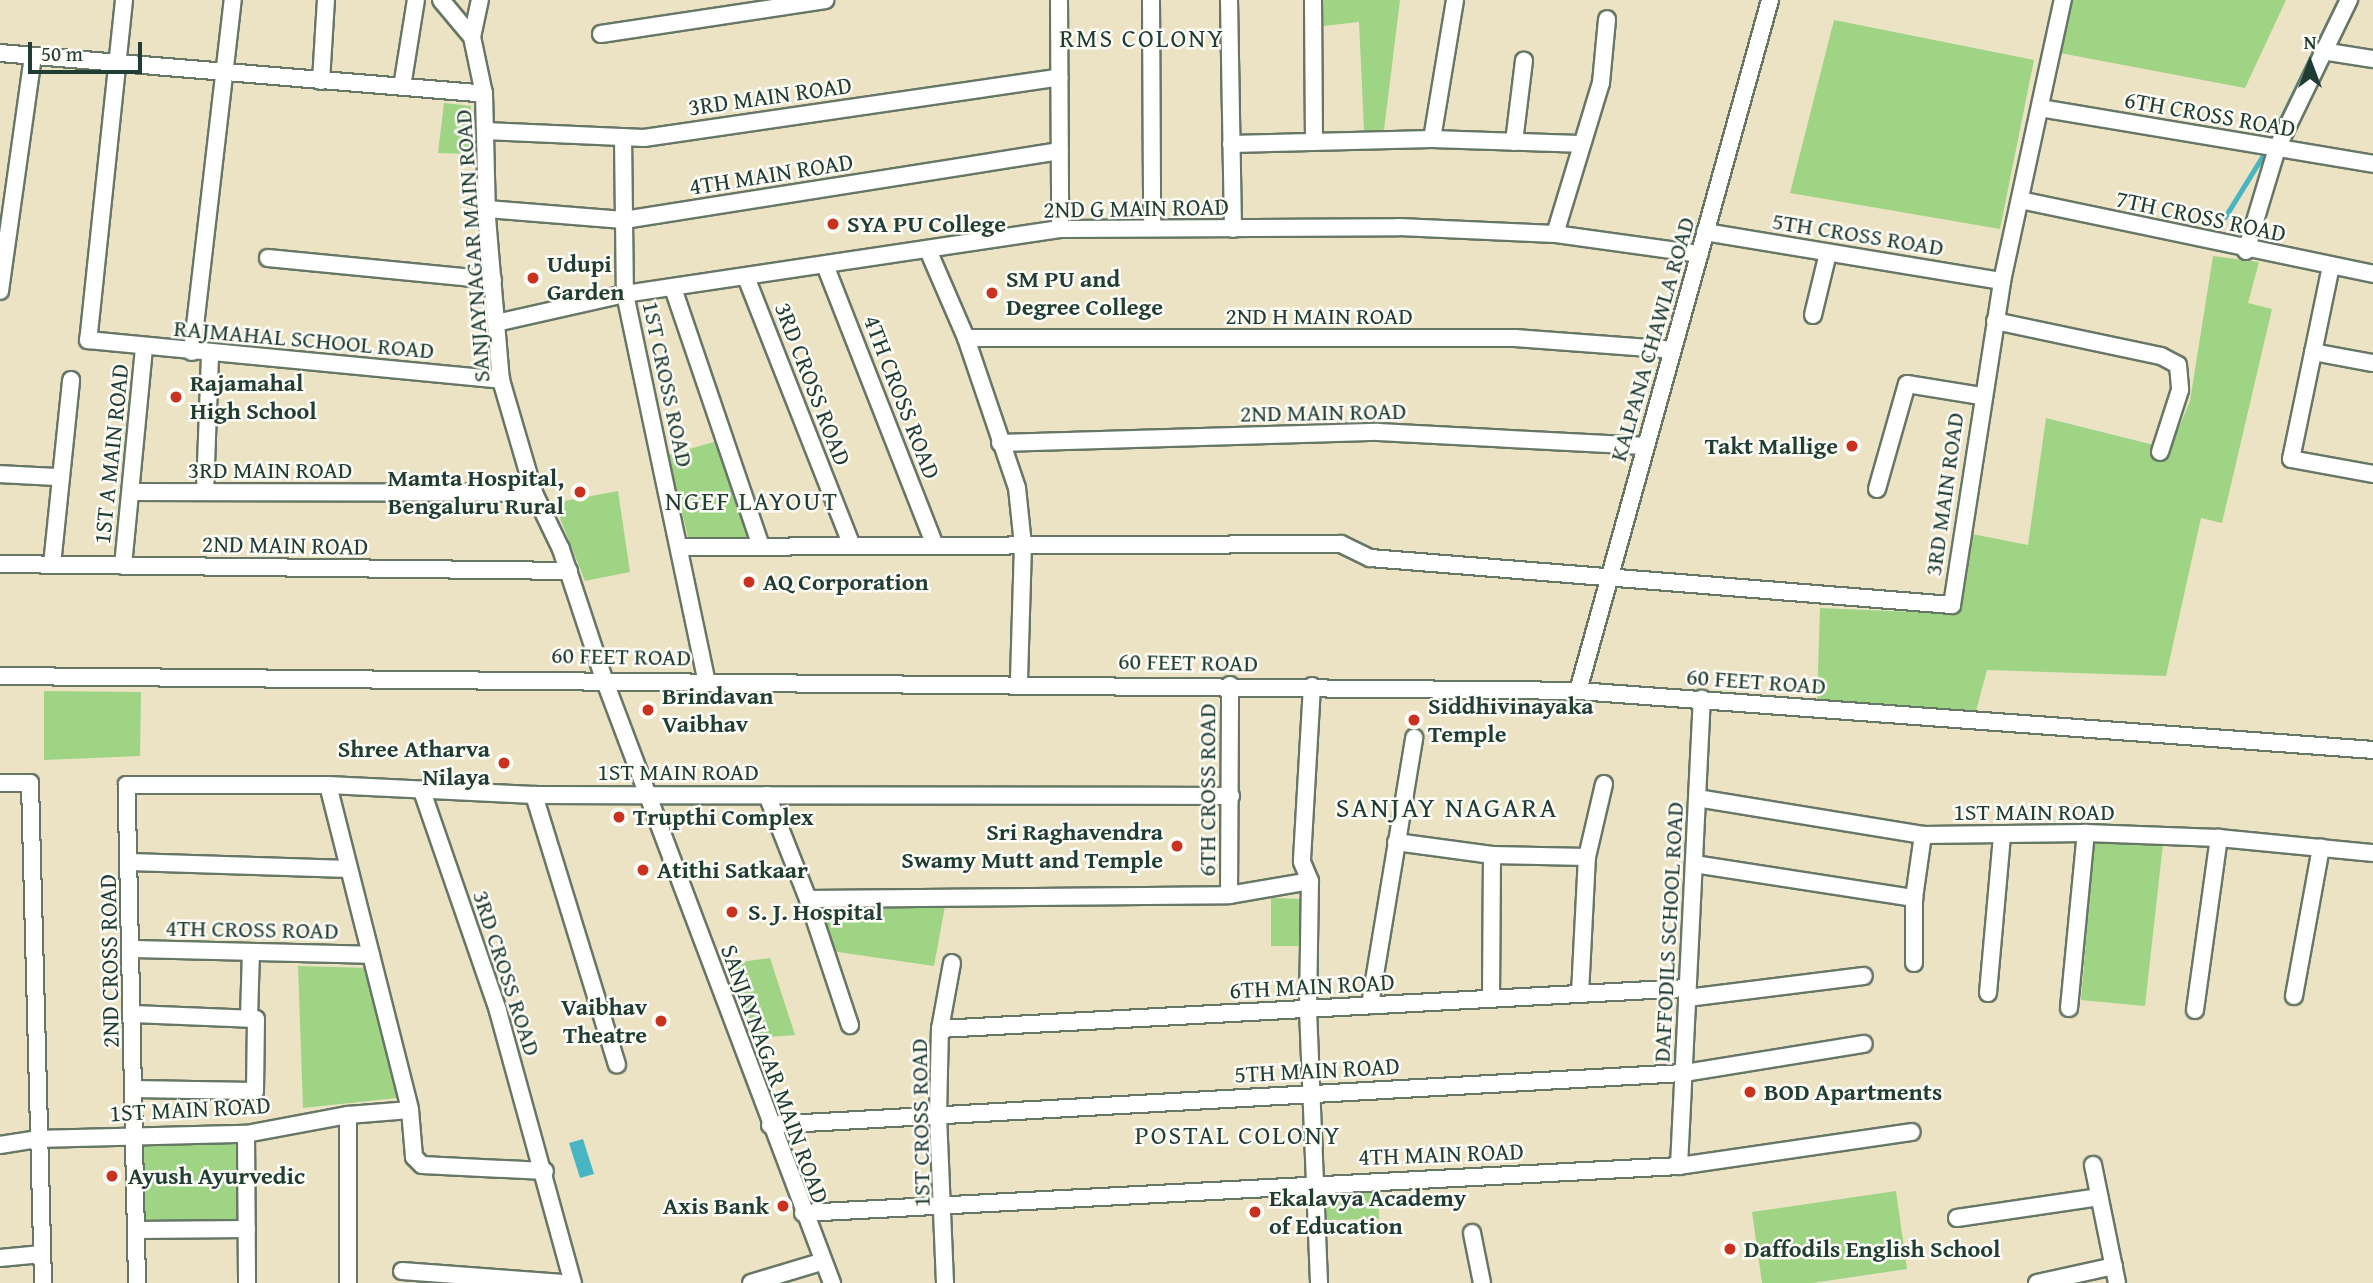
<!DOCTYPE html>
<style>
body{margin:0}
#map{position:relative;width:2373px;height:1283px;overflow:hidden;background:#ece3c4;font-family:"Gentium Book Plus",serif}
div>[style]{position:absolute}
[style*='--x']{left:calc(var(--x)*1px);top:calc(var(--y)*1px);width:calc(var(--w)*1px);rotate:calc(var(--a)*1deg)}
.green>*{inset:0;background:#9fd485}
.water>*{inset:0;background:#48b6c2}
.stream>*{height:4.5px;margin:-2.25px;padding:0 2.25px;transform-origin:2.25px;border-radius:2.25px;background:#48b6c2}
.roads{filter:drop-shadow(2px 0 #677766) drop-shadow(-2px 0 #677766) drop-shadow(0 2px #677766) drop-shadow(0 -2px #677766)}
.minor>*{height:16px;margin:-8px;padding:0 8px;transform-origin:8px;border-radius:8px;background:#fff}
.dots>*{width:19px;height:19px;translate:-50% -50%;box-sizing:border-box;border:4px solid #fdfcf7;border-radius:50%}
span{translate:-50% -50%;white-space:nowrap;text-align:center;line-height:1.15;-webkit-text-stroke:5px #fdfcf7;paint-order:stroke}
.street-label{font-size:24px;color:#1f3d34}
.poi-label{font-size:24px;color:#1f3d34;font-weight:700}
.left{translate:0 -50%;text-align:left}
.right{translate:-100% -50%;text-align:right}
.neighbourhood-label{font-size:26px;color:#1f3d34;letter-spacing:2px}
.quarter-label{font-size:28px;color:#1f3d34;letter-spacing:2px}
.north{position:absolute;left:2275px;top:28px;width:70px;height:70px;-webkit-text-stroke:5px #fdfcf7;paint-order:stroke;rotate:0deg;font-size:19px;font-weight:700;line-height:28px;text-align:center;color:#1f3d34}
.north::after{content:'';display:block;margin:auto;width:24px;height:32px;background:#1f3d34;clip-path:polygon(50% 0,100% 100%,50% 72%,0 100%)}
.scale{position:absolute;left:28px;top:42px;width:114px;height:32px;box-sizing:border-box;border:4px solid #1f3d34;border-top:0;padding-left:9px;font-size:21px;line-height:24px;white-space:nowrap;color:#1f3d34;-webkit-text-stroke:5px #fdfcf7;paint-order:stroke}
</style>
<div id="map">
<div class="green">
<i style="clip-path:polygon(1322px 0,1400px 0,1384px 130px,1364px 130px,1359px 22px,1323px 26px)"></i>
<i style="clip-path:polygon(2072px 0,2286px 0,2245px 88px,2060px 53px)"></i>
<i style="clip-path:polygon(1834px 20px,2034px 60px,2000px 229px,1790px 193px)"></i>
<i style="clip-path:polygon(444px 103px,471px 106px,469px 154px,438px 153px)"></i>
<i style="clip-path:polygon(2213px 256px,2259px 262px,2248px 303px,2272px 309px,2222px 523px,2201px 518px,2166px 676px,1987px 670px,1976px 711px,1817px 700px,1820px 608px,1959px 614px,1972px 534px,2028px 545px,2046px 418px,2170px 449px,2190px 401px)"></i>
<i style="clip-path:polygon(721px 440px,754px 540px,689px 541px,668px 455px)"></i>
<i style="clip-path:polygon(618px 491px,630px 572px,585px 581px,554px 503px)"></i>
<i style="clip-path:polygon(44px 691px,141px 692px,140px 756px,44px 760px)"></i>
<i style="clip-path:polygon(2094px 843px,2163px 844px,2145px 1006px,2081px 1000px)"></i>
<i style="clip-path:polygon(1271px 898px,1307px 899px,1307px 946px,1271px 946px)"></i>
<i style="clip-path:polygon(945px 906px,934px 966px,831px 951px,819px 909px)"></i>
<i style="clip-path:polygon(770px 958px,795px 1035px,756px 1038px,727px 964px)"></i>
<i style="clip-path:polygon(298px 966px,370px 968px,397px 1098px,303px 1108px)"></i>
<i style="clip-path:polygon(242px 1140px,243px 1226px,140px 1227px,139px 1141px)"></i>
<i style="clip-path:polygon(1378px 1184px,1379px 1219px,1325px 1220px,1324px 1185px)"></i>
<i style="clip-path:polygon(1896px 1191px,1907px 1269px,1812px 1283px,1762px 1283px,1752px 1212px)"></i>
</div>
<div class="water">
<i style="clip-path:polygon(583px 1139px,594px 1174px,580px 1178px,569px 1143px)"></i>
</div>
<div class="stream">
<i style="--x:2272;--y:137;--w:149;--a:-63.8"></i>
<i style="--x:2225;--y:217;--w:70;--a:-58.3"></i>
</div>
<div class="roads">
<div class="minor">
<i style="--x:124;--y:0;--w:342;--a:96"></i>
<i style="--x:88;--y:340;--w:415;--a:5.5"></i>
<i style="--x:441;--y:0;--w:48;--a:50"></i>
<i style="--x:472;--y:37;--w:58;--a:78.1"></i>
<i style="--x:484;--y:94;--w:124;--a:88.6"></i>
<i style="--x:487;--y:218;--w:163;--a:85.1"></i>
<i style="--x:501;--y:380;--w:118;--a:73.7"></i>
<i style="--x:534;--y:493;--w:62;--a:64.3"></i>
<i style="--x:561;--y:549;--w:137;--a:71.7"></i>
<i style="--x:604;--y:679;--w:646;--a:69.32"></i>
<i style="--x:1059;--y:0;--w:229;--a:89.7"></i>
<i style="--x:1151;--y:0;--w:228;--a:89.7"></i>
<i style="--x:1229;--y:0;--w:229;--a:89"></i>
<i style="--x:1313;--y:0;--w:142;--a:89.6"></i>
<i style="--x:601;--y:34;--w:227;--a:-8.6"></i>
<i style="--x:472;--y:37;--w:38;--a:-78"></i>
<i style="--x:2322;--y:51;--w:52;--a:8.9"></i>
<i style="--x:0;--y:53;--w:486;--a:4.8"></i>
<i style="--x:321;--y:81;--w:81;--a:-86.5"></i>
<i style="--x:402;--y:87;--w:88;--a:-80.9"></i>
<i style="--x:2040;--y:108;--w:338;--a:9.5"></i>
<i style="--x:485;--y:131;--w:159;--a:2.5"></i>
<i style="--x:644;--y:138;--w:420;--a:-8.3"></i>
<i style="--x:623;--y:137;--w:157;--a:89.3"></i>
<i style="--x:625;--y:294;--w:394;--a:78.1"></i>
<i style="--x:1432;--y:139;--w:141;--a:-80.6"></i>
<i style="--x:1514;--y:142;--w:82;--a:-83"></i>
<i style="--x:1231;--y:144;--w:201;--a:-1.4"></i>
<i style="--x:1432;--y:139;--w:147;--a:1.9"></i>
<i style="--x:2020;--y:200;--w:361;--a:11.8"></i>
<i style="--x:487;--y:209;--w:137;--a:4.6"></i>
<i style="--x:624;--y:220;--w:441;--a:-9"></i>
<i style="--x:1705;--y:232;--w:301;--a:9.4"></i>
<i style="--x:1555;--y:234;--w:158;--a:-73.1"></i>
<i style="--x:1601;--y:83;--w:64;--a:-84.6"></i>
<i style="--x:928;--y:250;--w:96;--a:66.6"></i>
<i style="--x:966;--y:338;--w:158;--a:71.2"></i>
<i style="--x:1017;--y:488;--w:57;--a:84"></i>
<i style="--x:1023;--y:545;--w:138;--a:91.7"></i>
<i style="--x:2246;--y:251;--w:108;--a:-73.2"></i>
<i style="--x:2277;--y:148;--w:165;--a:-64.1"></i>
<i style="--x:268;--y:258;--w:226;--a:5.6"></i>
<i style="--x:825;--y:265;--w:301;--a:68.6"></i>
<i style="--x:2331;--y:266;--w:197;--a:101.7"></i>
<i style="--x:2291;--y:459;--w:83;--a:10.4"></i>
<i style="--x:746;--y:277;--w:289;--a:68.5"></i>
<i style="--x:673;--y:288;--w:273;--a:71.2"></i>
<i style="--x:0;--y:291;--w:237;--a:-82"></i>
<i style="--x:1813;--y:315;--w:64;--a:-76.4"></i>
<i style="--x:1995;--y:321;--w:170;--a:11.9"></i>
<i style="--x:2161;--y:356;--w:19;--a:28"></i>
<i style="--x:2178;--y:365;--w:25;--a:85"></i>
<i style="--x:2180;--y:390;--w:65;--a:107.9"></i>
<i style="--x:496;--y:323;--w:132;--a:-12.7"></i>
<i style="--x:625;--y:294;--w:440;--a:-8.5"></i>
<i style="--x:1060;--y:229;--w:339;--a:-0.3"></i>
<i style="--x:1399;--y:227;--w:156;--a:2.6"></i>
<i style="--x:1555;--y:234;--w:146;--a:7.9"></i>
<i style="--x:966;--y:338;--w:549;--a:0"></i>
<i style="--x:1515;--y:338;--w:158;--a:4.3"></i>
<i style="--x:192;--y:352;--w:354;--a:-83.4"></i>
<i style="--x:2313;--y:352;--w:61;--a:10.4"></i>
<i style="--x:1000;--y:443;--w:378;--a:-1.7"></i>
<i style="--x:1378;--y:432;--w:268;--a:3"></i>
<i style="--x:0;--y:474;--w:58;--a:3"></i>
<i style="--x:1877;--y:489;--w:109;--a:-74.1"></i>
<i style="--x:1907;--y:384;--w:75;--a:9.2"></i>
<i style="--x:131;--y:492;--w:403;--a:0.1"></i>
<i style="--x:205;--y:492;--w:139;--a:-87.9"></i>
<i style="--x:681;--y:547;--w:660;--a:-0.26"></i>
<i style="--x:1341;--y:544;--w:32;--a:26"></i>
<i style="--x:1370;--y:558;--w:584;--a:4.62"></i>
<i style="--x:1952;--y:605;--w:328;--a:-81.2"></i>
<i style="--x:2002;--y:281;--w:288;--a:-77.8"></i>
<i style="--x:0;--y:564;--w:569;--a:0.7"></i>
<i style="--x:52;--y:565;--w:186;--a:-84.1"></i>
<i style="--x:123;--y:566;--w:220;--a:-84.5"></i>
<i style="--x:0;--y:676;--w:1578;--a:0.54"></i>
<i style="--x:1578;--y:691;--w:797;--a:4.24"></i>
<i style="--x:1312;--y:686;--w:176;--a:93.3"></i>
<i style="--x:1302;--y:862;--w:21;--a:67"></i>
<i style="--x:1310;--y:881;--w:128;--a:90.9"></i>
<i style="--x:1308;--y:1009;--w:274;--a:87.7"></i>
<i style="--x:1578;--y:691;--w:717;--a:-74.47"></i>
<i style="--x:0;--y:783;--w:30;--a:0"></i>
<i style="--x:30;--y:783;--w:500;--a:88.51"></i>
<i style="--x:328;--y:785;--w:335;--a:75.8"></i>
<i style="--x:422;--y:791;--w:233;--a:70.9"></i>
<i style="--x:498;--y:1011;--w:282;--a:74.6"></i>
<i style="--x:534;--y:795;--w:282;--a:72.9"></i>
<i style="--x:767;--y:795;--w:112;--a:68.5"></i>
<i style="--x:808;--y:899;--w:133;--a:71.6"></i>
<i style="--x:1697;--y:798;--w:229;--a:9.3"></i>
<i style="--x:1923;--y:835;--w:163;--a:-0.7"></i>
<i style="--x:2086;--y:833;--w:133;--a:2.2"></i>
<i style="--x:2219;--y:838;--w:155;--a:5.6"></i>
<i style="--x:1396;--y:842;--w:97;--a:7.7"></i>
<i style="--x:1492;--y:855;--w:95;--a:1.2"></i>
<i style="--x:130;--y:862;--w:219;--a:1.8"></i>
<i style="--x:1694;--y:864;--w:223;--a:8.8"></i>
<i style="--x:1229;--y:895;--w:210;--a:-89.7"></i>
<i style="--x:808;--y:899;--w:421;--a:-0.5"></i>
<i style="--x:1229;--y:895;--w:82;--a:-9.8"></i>
<i style="--x:132;--y:949;--w:239;--a:1.4"></i>
<i style="--x:1914;--y:963;--w:65;--a:-90"></i>
<i style="--x:1914;--y:898;--w:64;--a:-81.9"></i>
<i style="--x:1988;--y:993;--w:157;--a:-84.9"></i>
<i style="--x:1580;--y:994;--w:137;--a:-87.1"></i>
<i style="--x:1587;--y:857;--w:75;--a:-76.9"></i>
<i style="--x:2294;--y:996;--w:151;--a:-79.7"></i>
<i style="--x:1687;--y:998;--w:178;--a:-7.1"></i>
<i style="--x:1491;--y:999;--w:144;--a:-89.6"></i>
<i style="--x:1370;--y:1005;--w:271;--a:-80.6"></i>
<i style="--x:2069;--y:1008;--w:176;--a:-84.5"></i>
<i style="--x:2195;--y:1010;--w:174;--a:-82.1"></i>
<i style="--x:133;--y:1014;--w:123;--a:2.3"></i>
<i style="--x:256;--y:1019;--w:72;--a:90.8"></i>
<i style="--x:255;--y:1091;--w:122;--a:-179.1"></i>
<i style="--x:249;--y:1018;--w:66;--a:-88.3"></i>
<i style="--x:940;--y:1029;--w:748;--a:-3.14"></i>
<i style="--x:348;--y:1115;--w:168;--a:90"></i>
<i style="--x:770;--y:1125;--w:915;--a:-3.26"></i>
<i style="--x:1684;--y:1073;--w:182;--a:-9.2"></i>
<i style="--x:246;--y:1134;--w:149;--a:89.6"></i>
<i style="--x:0;--y:1145;--w:36;--a:-9"></i>
<i style="--x:36;--y:1139;--w:210;--a:-1.4"></i>
<i style="--x:246;--y:1134;--w:104;--a:-10.6"></i>
<i style="--x:348;--y:1115;--w:62;--a:-4.6"></i>
<i style="--x:410;--y:1110;--w:47;--a:85.1"></i>
<i style="--x:414;--y:1157;--w:11;--a:45"></i>
<i style="--x:422;--y:1165;--w:123;--a:2.8"></i>
<i style="--x:2093;--y:1165;--w:120;--a:78.5"></i>
<i style="--x:1679;--y:1166;--w:468;--a:-87.2"></i>
<i style="--x:803;--y:1213;--w:877;--a:-3.07"></i>
<i style="--x:1679;--y:1166;--w:235;--a:-8.3"></i>
<i style="--x:1957;--y:1218;--w:144;--a:-8.4"></i>
<i style="--x:136;--y:1230;--w:111;--a:-0.5"></i>
<i style="--x:1472;--y:1233;--w:51;--a:78.7"></i>
<i style="--x:0;--y:1258;--w:42;--a:-5.4"></i>
<i style="--x:402;--y:1271;--w:158;--a:4.3"></i>
<i style="--x:137;--y:1283;--w:498;--a:-91.2"></i>
<i style="--x:127;--y:785;--w:201;--a:0"></i>
<i style="--x:328;--y:785;--w:206;--a:2.8"></i>
<i style="--x:534;--y:795;--w:697;--a:0.08"></i>
<i style="--x:751;--y:1283;--w:73;--a:-16.7"></i>
<i style="--x:945;--y:1283;--w:168;--a:-92.4"></i>
<i style="--x:938;--y:1115;--w:86;--a:-88.7"></i>
<i style="--x:940;--y:1029;--w:67;--a:-79.7"></i>
<i style="--x:2037;--y:1283;--w:79;--a:-12.4"></i>
</div>
</div>
<div class="dots">
<i style="left:833px;top:224px;background:#c8321e"></i>
<i style="left:533px;top:278px;background:#c8321e"></i>
<i style="left:992px;top:293px;background:#c8321e"></i>
<i style="left:176px;top:397px;background:#c8321e"></i>
<i style="left:1852px;top:446px;background:#c8321e"></i>
<i style="left:580px;top:492px;background:#c8321e"></i>
<i style="left:749px;top:582px;background:#c8321e"></i>
<i style="left:648px;top:710px;background:#c8321e"></i>
<i style="left:1414px;top:720px;background:#c8321e"></i>
<i style="left:504px;top:763px;background:#c8321e"></i>
<i style="left:619px;top:817px;background:#c8321e"></i>
<i style="left:1177px;top:846px;background:#c8321e"></i>
<i style="left:643px;top:870px;background:#c8321e"></i>
<i style="left:732px;top:912px;background:#c8321e"></i>
<i style="left:661px;top:1021px;background:#c8321e"></i>
<i style="left:1750px;top:1092px;background:#c8321e"></i>
<i style="left:112px;top:1176px;background:#c8321e"></i>
<i style="left:783px;top:1206px;background:#c8321e"></i>
<i style="left:1255px;top:1212px;background:#c8321e"></i>
<i style="left:1730px;top:1249px;background:#c8321e"></i>
</div>
<div class="street-label">
<span style="left:770px;top:96px;rotate:-8deg">3RD MAIN ROAD</span>
<span style="left:2210px;top:114px;rotate:10deg">6TH CROSS ROAD</span>
<span style="left:771px;top:174px;rotate:-9deg">4TH MAIN ROAD</span>
<span style="left:1136px;top:208px;rotate:-1deg">2ND G MAIN ROAD</span>
<span style="left:2201px;top:216px;rotate:12deg">7TH CROSS ROAD</span>
<span style="left:1858px;top:234px;rotate:9deg">5TH CROSS ROAD</span>
<span style="left:472px;top:246px;rotate:-94deg">SANJAYNAGAR MAIN ROAD</span>
<span style="left:1319px;top:316px">2ND H MAIN ROAD</span>
<span style="left:304px;top:339px;rotate:5deg">RAJMAHAL SCHOOL ROAD</span>
<span style="left:1652px;top:339px;rotate:-74deg">KALPANA CHAWLA ROAD</span>
<span style="left:668px;top:384px;rotate:78deg">1ST CROSS ROAD</span>
<span style="left:813px;top:384px;rotate:69deg">3RD CROSS ROAD</span>
<span style="left:902px;top:397px;rotate:69deg">4TH CROSS ROAD</span>
<span style="left:1323px;top:412px;rotate:-1deg">2ND MAIN ROAD</span>
<span style="left:111px;top:454px;rotate:-84deg">1ST A MAIN ROAD</span>
<span style="left:270px;top:470px">3RD MAIN ROAD</span>
<span style="left:1944px;top:494px;rotate:-82deg">3RD MAIN ROAD</span>
<span style="left:285px;top:545px;rotate:1deg">2ND MAIN ROAD</span>
<span style="left:621px;top:656px;rotate:1deg">60 FEET ROAD</span>
<span style="left:1188px;top:662px;rotate:1deg">60 FEET ROAD</span>
<span style="left:1756px;top:681px;rotate:4deg">60 FEET ROAD</span>
<span style="left:678px;top:772px">1ST MAIN ROAD</span>
<span style="left:1207px;top:790px;rotate:-90deg">6TH CROSS ROAD</span>
<span style="left:2034px;top:812px">1ST MAIN ROAD</span>
<span style="left:252px;top:929px;rotate:1deg">4TH CROSS ROAD</span>
<span style="left:1668px;top:932px;rotate:-87deg">DAFFODILS SCHOOL ROAD</span>
<span style="left:109px;top:961px;rotate:-91deg">2ND CROSS ROAD</span>
<span style="left:507px;top:973px;rotate:72deg">3RD CROSS ROAD</span>
<span style="left:1312px;top:986px;rotate:-3deg">6TH MAIN ROAD</span>
<span style="left:1317px;top:1070px;rotate:-3deg">5TH MAIN ROAD</span>
<span style="left:775px;top:1074px;rotate:70deg">SANJAYNAGAR MAIN ROAD</span>
<span style="left:190px;top:1109px;rotate:-3deg">1ST MAIN ROAD</span>
<span style="left:920px;top:1123px;rotate:-91deg">1ST CROSS ROAD</span>
<span style="left:1441px;top:1154px;rotate:-2deg">4TH MAIN ROAD</span>
</div>
<div class="poi-label">
<span class="left" style="left:847px;top:224px">SYA PU College</span>
<span class="left" style="left:547px;top:278px">Udupi<br>Garden</span>
<span class="left" style="left:1006px;top:293px">SM PU and<br>Degree College</span>
<span class="left" style="left:190px;top:397px">Rajamahal<br>High School</span>
<span class="right" style="left:1838px;top:446px">Takt Mallige</span>
<span class="right" style="left:564px;top:492px">Mamta Hospital,<br>Bengaluru Rural</span>
<span class="left" style="left:763px;top:582px">AQ Corporation</span>
<span class="left" style="left:662px;top:710px">Brindavan<br>Vaibhav</span>
<span class="left" style="left:1428px;top:720px">Siddhivinayaka<br>Temple</span>
<span class="right" style="left:490px;top:763px">Shree Atharva<br>Nilaya</span>
<span class="left" style="left:633px;top:817px">Trupthi Complex</span>
<span class="right" style="left:1163px;top:846px">Sri Raghavendra<br>Swamy Mutt and Temple</span>
<span class="left" style="left:657px;top:870px">Atithi Satkaar</span>
<span class="left" style="left:748px;top:912px">S. J. Hospital</span>
<span class="right" style="left:647px;top:1021px">Vaibhav<br>Theatre</span>
<span class="left" style="left:1764px;top:1092px">BOD Apartments</span>
<span class="left" style="left:128px;top:1176px">Ayush Ayurvedic</span>
<span class="left" style="left:1269px;top:1212px">Ekalavya Academy<br>of Education</span>
<span class="right" style="left:769px;top:1206px">Axis Bank</span>
<span class="left" style="left:1744px;top:1249px">Daffodils English School</span>
</div>
<div class="neighbourhood-label">
<span style="left:1142px;top:38px">RMS COLONY</span>
<span style="left:752px;top:501px">NGEF LAYOUT</span>
<span style="left:1238px;top:1135px">POSTAL COLONY</span>
</div>
<div class="quarter-label">
<span style="left:1447px;top:807px">SANJAY NAGARA</span>
</div>
<div class="north">N</div>
<div class="scale">50 m</div>
</div>
